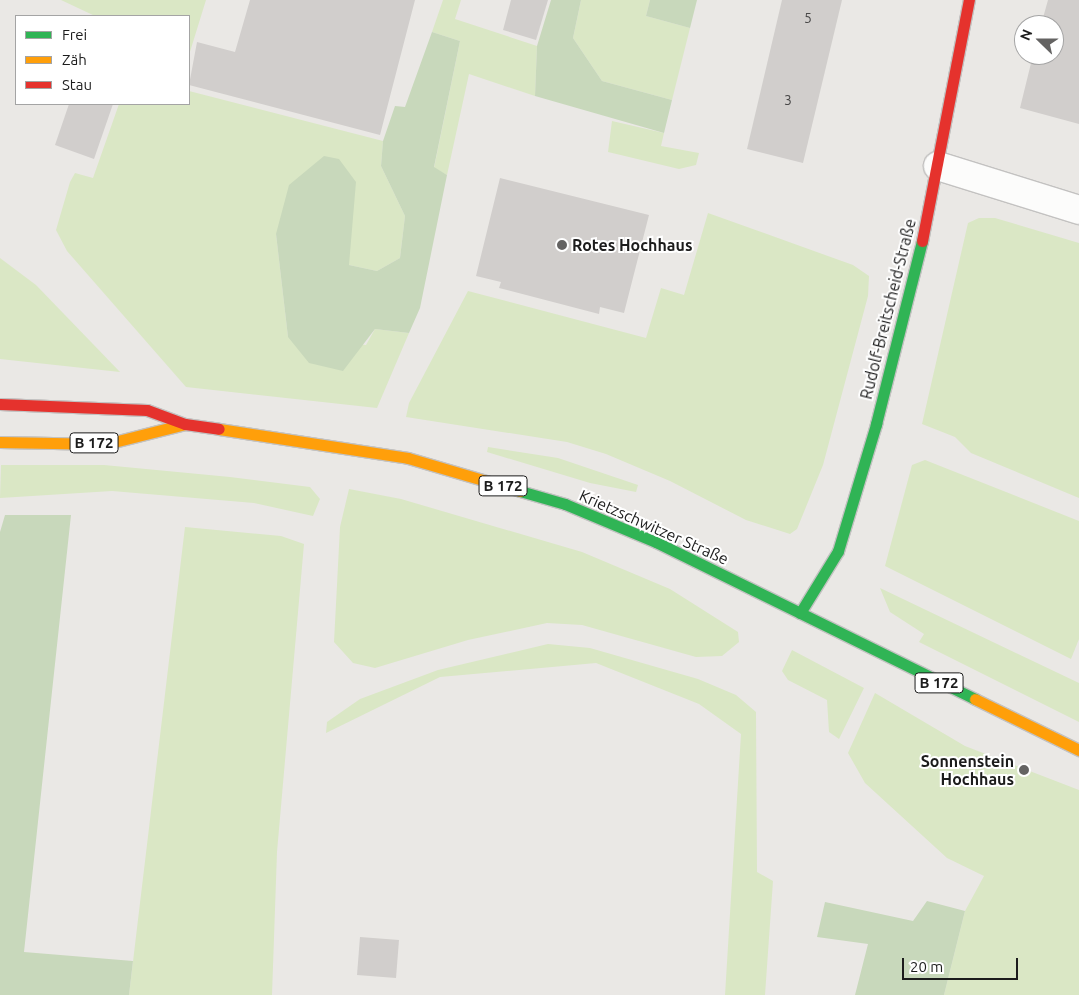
<!DOCTYPE html>
<meta charset="utf-8">
<style>
body{margin:0}
#map{position:relative;width:1079px;height:995px;overflow:hidden;background:#eae8e5;font-family:Ubuntu,sans-serif}
div>[style]{position:absolute}
[style*='--x']{left:calc(var(--x)*1px);top:calc(var(--y)*1px);width:calc(var(--w)*1px);rotate:calc(var(--a)*1deg)}
.grass>*{inset:0;background:#dae7c5}
.forest>*{inset:0;background:#c8d8bb}
.building>*{inset:0;background:#d1cecc}
.roads{filter:drop-shadow(1px 0 #c3c2c1) drop-shadow(-1px 0 #c3c2c1) drop-shadow(0 1px #c3c2c1) drop-shadow(0 -1px #c3c2c1)}
.street>*{height:28px;margin:-14px;padding:0 14px;transform-origin:14px;border-radius:14px;background:#fcfcfb}
.fast>*{height:11px;margin:-5.5px;padding:0 5.5px;transform-origin:5.5px;border-radius:5.5px;background:#30b455}
.slow>*{height:11px;margin:-5.5px;padding:0 5.5px;transform-origin:5.5px;border-radius:5.5px;background:#ff9f0a}
.jam>*{height:11px;margin:-5.5px;padding:0 5.5px;transform-origin:5.5px;border-radius:5.5px;background:#e5322d}
.dots>*{width:14px;height:14px;translate:-50% -50%;box-sizing:border-box;border:2px solid #fff;border-radius:50%}
span{translate:-50% -50%;white-space:nowrap;text-align:center;line-height:1.15;-webkit-text-stroke:4px #fff;paint-order:stroke}
.number-label{font-size:14px;color:#494848}
.number-label span{-webkit-text-stroke-width:0}
.shield-label span{padding:1px 4px;background:#fff;border:1px solid;border-radius:4px;-webkit-text-stroke-width:0}
.shield-label{font-size:15px;color:#1c1c1c;font-weight:700}
.poi-label{font-size:16px;color:#1c1c1c;font-weight:700}
.left{translate:0 -50%;text-align:left}
.right{translate:-100% -50%;text-align:right}
.street-label{font-size:16px;color:#1c1c1c}
.legend{position:absolute;left:15px;top:15px;width:175px;height:90px;box-sizing:border-box;background:#fff;border:1px solid #a4a4a4;margin:0;padding:6px 9px;list-style:none;font-size:15px;color:#1c1c1c}
.legend li{display:flex;align-items:center;gap:10px;height:25px}
.legend b{width:25px;border:1px solid #a4a4a4}
.north{position:absolute;left:1014px;top:15px;width:50px;height:50px;box-sizing:border-box;background:#fff;border:1px solid #a4a4a4;border-radius:50%;rotate:292deg;font-size:14px;font-weight:700;line-height:20px;text-align:center;color:#1c1c1c}
.north::after{content:'';display:block;margin:auto;width:18px;height:22px;background:#646362;clip-path:polygon(50% 0,100% 100%,50% 72%,0 100%)}
.scale{position:absolute;left:902px;top:958px;width:116px;height:22px;box-sizing:border-box;border:2px solid #1c1c1c;border-top:0;padding-left:6px;font-size:15px;line-height:18px;white-space:nowrap;color:#1c1c1c;-webkit-text-stroke:4px #fff;paint-order:stroke}
</style>
<div id="map">
<div class="grass">
<i style="clip-path:polygon(61px 0,206px 0,189px 55px,189px 16px,95px 16px)"></i>
<i style="clip-path:polygon(443px 0,461px 0,455px 19px,537px 46px,535px 96px,469px 74px,447px 175px,434px 168px,460px 41px,432px 32px)"></i>
<i style="clip-path:polygon(581px 0,650px 0,646px 16px,690px 28px,672px 100px,602px 81px,573px 38px)"></i>
<i style="clip-path:polygon(189px 91px,383px 141px,381px 166px,405px 216px,400px 258px,377px 271px,349px 265px,349px 227px,276px 234px,288px 337px,366px 345px,375px 329px,409px 333px,377px 408px,186px 387px,67px 251px,56px 230px,70px 182px,75px 173px,93px 178px,119px 104px,189px 104px)"></i>
<i style="clip-path:polygon(612px 121px,664px 133px,661px 146px,699px 153px,696px 165px,679px 169px,608px 152px)"></i>
<i style="clip-path:polygon(708px 213px,853px 265px,869px 276px,868px 296px,823px 465px,797px 529px,790px 534px,746px 520px,670px 481px,606px 454px,567px 442px,406px 417px,409px 403px,468px 291px,646px 338px,661px 288px,684px 295px)"></i>
<i style="clip-path:polygon(979px 218px,995px 218px,1079px 243px,1079px 498px,971px 453px,955px 437px,922px 424px,968px 223px)"></i>
<i style="clip-path:polygon(0 258px,36px 285px,120px 372px,0 359px)"></i>
<i style="clip-path:polygon(488px 447px,558px 458px,638px 485px,636px 492px,590px 483px,487px 452px)"></i>
<i style="clip-path:polygon(925px 460px,1079px 521px,1079px 639px,1071px 659px,885px 566px,912px 465px)"></i>
<i style="clip-path:polygon(1px 465px,104px 465px,230px 477px,310px 487px,320px 499px,313px 516px,254px 503px,112px 491px,0 498px)"></i>
<i style="clip-path:polygon(349px 489px,401px 499px,582px 552px,670px 589px,738px 632px,739px 642px,722px 656px,696px 657px,582px 625px,547px 623px,468px 640px,375px 668px,353px 663px,334px 642px,340px 527px)"></i>
<i style="clip-path:polygon(185px 527px,281px 536px,304px 544px,277px 852px,272px 995px,129px 995px)"></i>
<i style="clip-path:polygon(880px 588px,1079px 683px,1079px 722px,919px 642px,924px 634px,890px 612px)"></i>
<i style="clip-path:polygon(548px 644px,590px 648px,698px 679px,736px 695px,756px 712px,757px 872px,773px 881px,765px 995px,725px 995px,741px 734px,699px 704px,596px 663px,440px 677px,326px 733px,327px 722px,360px 699px,438px 670px)"></i>
<i style="clip-path:polygon(792px 650px,864px 688px,839px 739px,829px 732px,827px 700px,788px 680px,782px 671px)"></i>
<i style="clip-path:polygon(875px 693px,965px 746px,1079px 790px,1079px 995px,944px 995px,965px 911px,984px 876px,947px 858px,865px 783px,848px 753px)"></i>
</div>
<div class="forest">
<i style="clip-path:polygon(551px 0,581px 0,573px 38px,602px 81px,672px 100px,664px 133px,535px 96px,537px 46px)"></i>
<i style="clip-path:polygon(650px 0,697px 0,690px 28px,646px 16px)"></i>
<i style="clip-path:polygon(432px 32px,460px 41px,434px 167px,447px 175px,420px 308px,409px 333px,375px 329px,343px 371px,309px 363px,288px 337px,276px 234px,289px 185px,324px 156px,339px 159px,356px 182px,349px 265px,377px 271px,400px 258px,405px 216px,381px 166px,383px 141px,395px 106px,405px 107px)"></i>
<i style="clip-path:polygon(5px 515px,71px 515px,24px 952px,133px 961px,129px 995px,0 995px,0 532px)"></i>
<i style="clip-path:polygon(927px 901px,965px 911px,944px 995px,855px 995px,868px 944px,817px 937px,825px 902px,913px 921px)"></i>
</div>
<div class="building">
<i style="clip-path:polygon(250px 0,415px 0,380px 135px,189px 85px,197px 42px,235px 52px)"></i>
<i style="clip-path:polygon(511px 0,548px 0,536px 40px,503px 30px)"></i>
<i style="clip-path:polygon(782px 0,842px 0,803px 163px,747px 149px)"></i>
<i style="clip-path:polygon(1048px 0,1079px 0,1079px 124px,1020px 108px,1033px 55px,1054px 55px,1054px 25px,1041px 25px)"></i>
<i style="clip-path:polygon(69px 104px,113px 104px,94px 159px,55px 145px)"></i>
<i style="clip-path:polygon(500px 178px,649px 215px,624px 313px,600px 307px,599px 314px,499px 288px,501px 282px,476px 276px)"></i>
<i style="clip-path:polygon(360px 937px,399px 940px,396px 978px,357px 975px)"></i>
</div>
<div class="roads">
<div class="street">
<i style="--x:938;--y:166;--w:148;--a:17.3"></i>
</div>
<div class="fast">
<i style="--x:520;--y:491;--w:47;--a:16.1"></i>
<i style="--x:565;--y:504;--w:99;--a:22.7"></i>
<i style="--x:656;--y:542;--w:356;--a:26.2"></i>
<i style="--x:800;--y:613;--w:73;--a:-58.5"></i>
<i style="--x:838;--y:551;--w:133;--a:-73.3"></i>
<i style="--x:876;--y:424;--w:189;--a:-75.9"></i>
</div>
<div class="slow">
<i style="--x:219;--y:429;--w:191;--a:8.7"></i>
<i style="--x:408;--y:458;--w:117;--a:16.4"></i>
<i style="--x:0;--y:442;--w:106;--a:1.1"></i>
<i style="--x:106;--y:444;--w:81;--a:-14.2"></i>
<i style="--x:975;--y:699;--w:116;--a:26.1"></i>
</div>
<div class="jam">
<i style="--x:922;--y:241;--w:246;--a:-79"></i>
<i style="--x:0;--y:404;--w:147;--a:2.3"></i>
<i style="--x:147;--y:410;--w:40;--a:20.2"></i>
<i style="--x:185;--y:424;--w:34;--a:8"></i>
</div>
</div>
<div class="dots">
<i style="left:562px;top:245px;background:#646362"></i>
<i style="left:1024px;top:770px;background:#646362"></i>
</div>
<div class="number-label">
<span style="left:808px;top:18px">5</span>
<span style="left:788px;top:100px">3</span>
</div>
<div class="shield-label">
<span style="left:94px;top:443px">B 172</span>
<span style="left:503px;top:486px">B 172</span>
<span style="left:939px;top:683px">B 172</span>
</div>
<div class="poi-label">
<span class="left" style="left:572px;top:245px">Rotes Hochhaus</span>
<span class="right" style="left:1014px;top:770px">Sonnenstein<br>Hochhaus</span>
</div>
<div class="street-label">
<span style="left:888px;top:309px;rotate:-76deg">Rudolf-Breitscheid-Straße</span>
<span style="left:654px;top:527px;rotate:24deg">Krietzschwitzer Straße</span>
</div>
<ul class="legend">
<li><b style="height:6px;background:#30b455"></b>Frei</li>
<li><b style="height:6px;background:#ff9f0a"></b>Zäh</li>
<li><b style="height:6px;background:#e5322d"></b>Stau</li>
</ul>
<div class="north">N</div>
<div class="scale">20 m</div>
</div>
